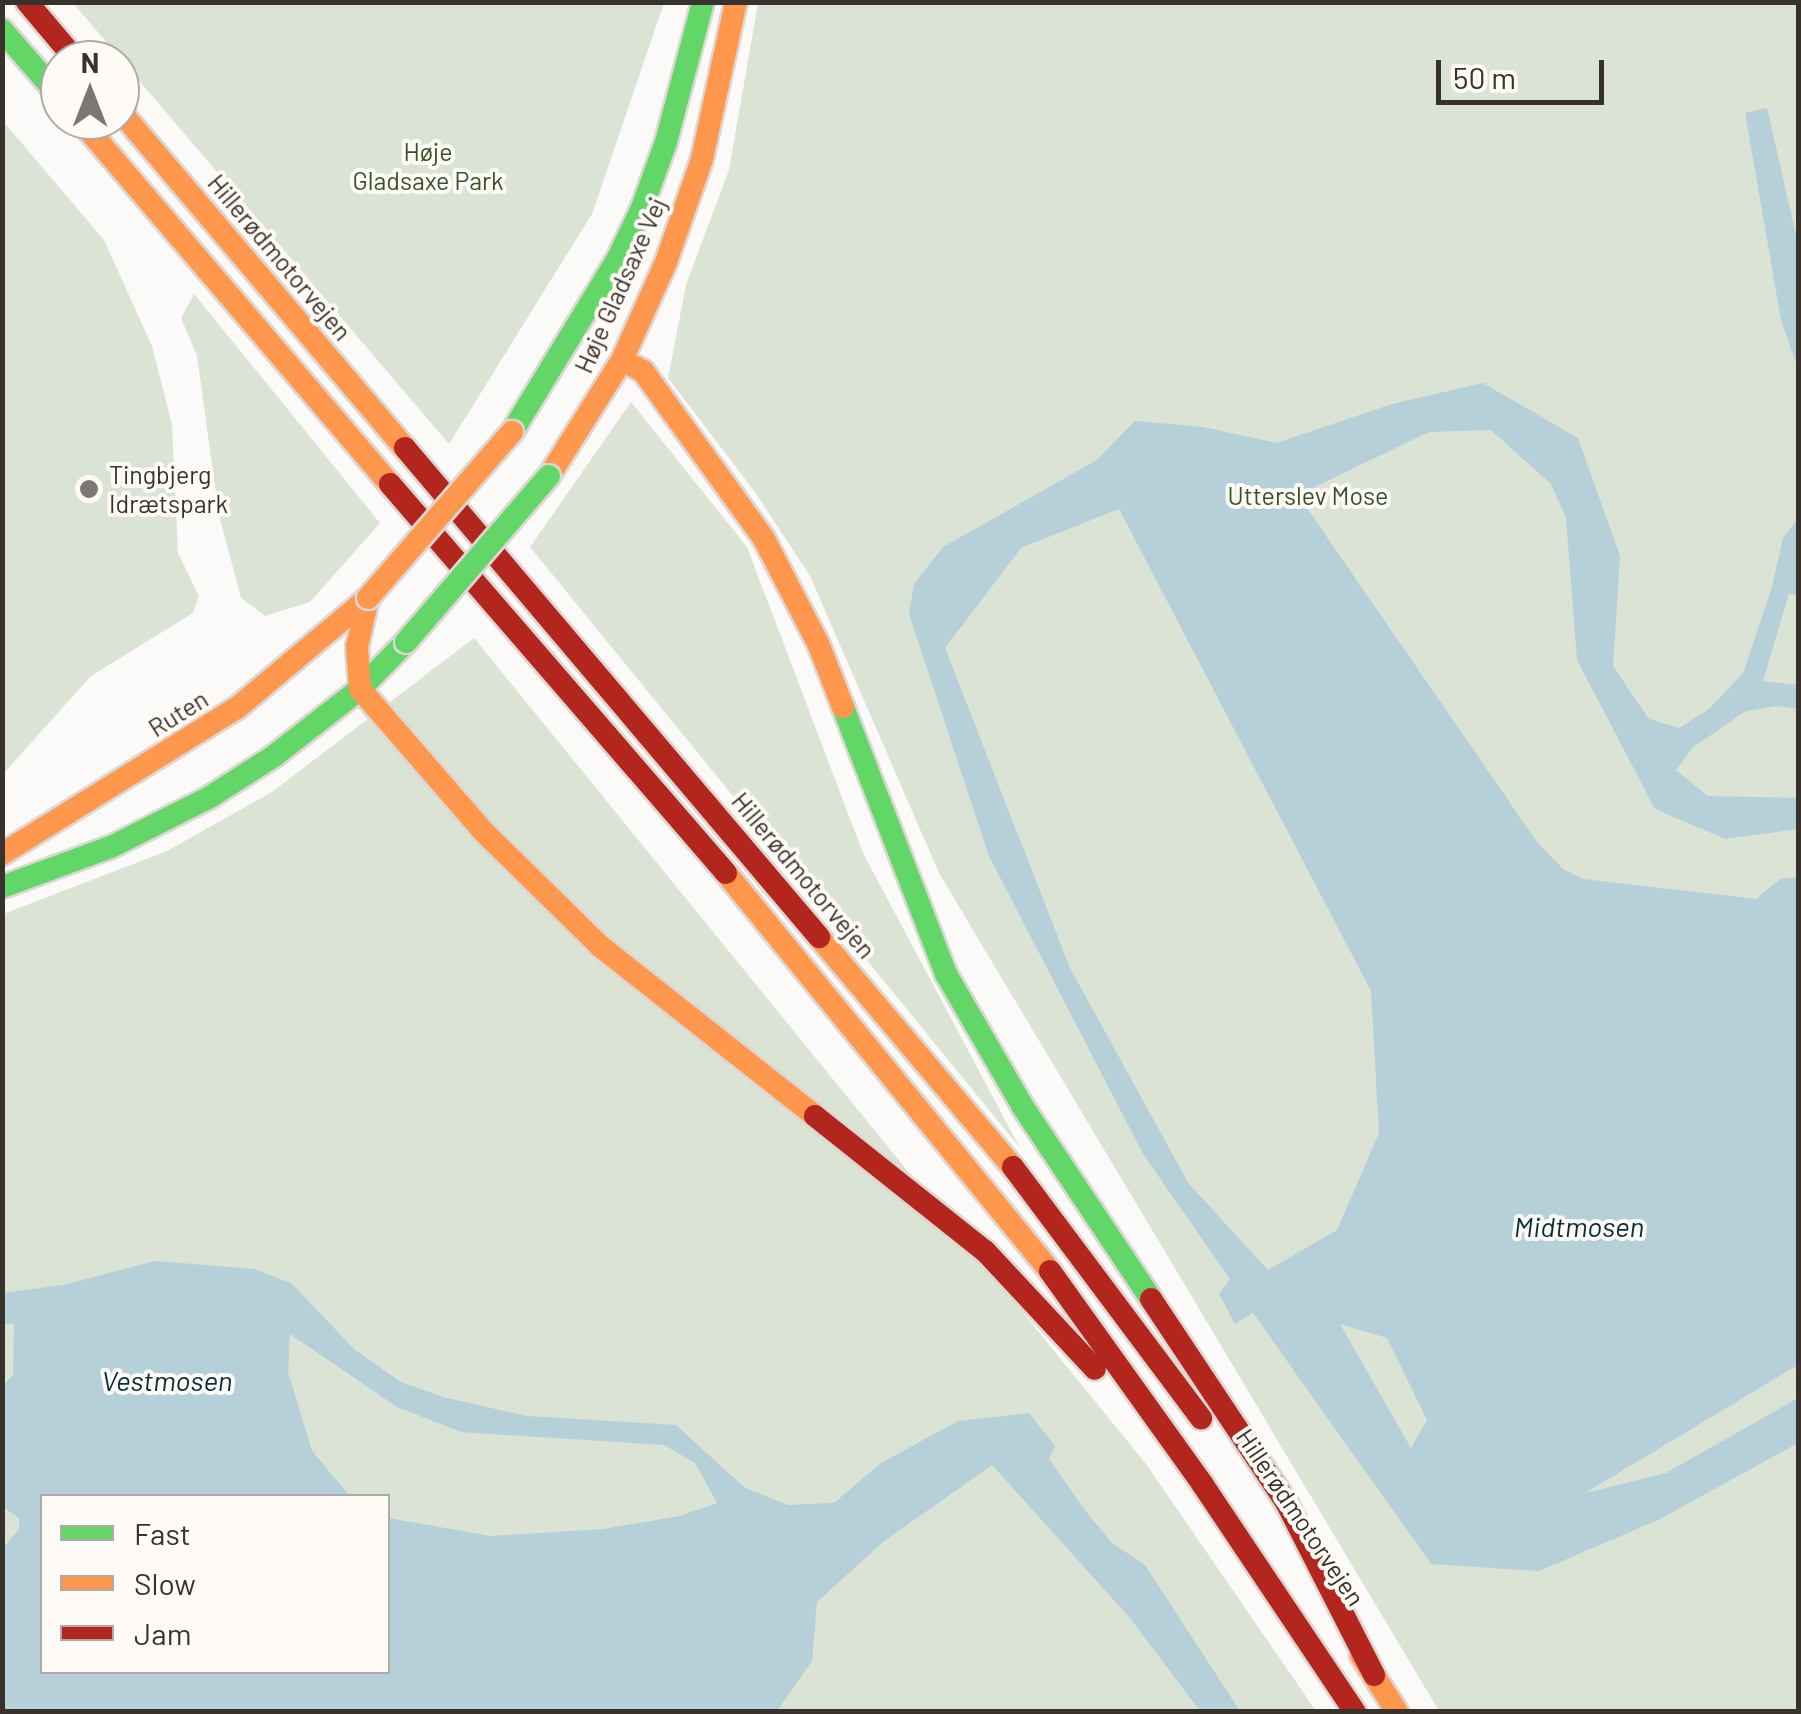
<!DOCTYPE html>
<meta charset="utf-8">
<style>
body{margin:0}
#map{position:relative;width:1801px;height:1714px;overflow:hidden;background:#fcfaf8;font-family:Barlow,sans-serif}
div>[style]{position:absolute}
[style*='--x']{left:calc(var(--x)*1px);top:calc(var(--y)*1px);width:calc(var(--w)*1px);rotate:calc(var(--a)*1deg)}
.green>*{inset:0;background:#dbe3d5}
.water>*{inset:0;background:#b5d0d9}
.roads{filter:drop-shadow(2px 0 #ddd7d3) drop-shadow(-2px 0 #ddd7d3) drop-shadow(0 2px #ddd7d3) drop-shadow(0 -2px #ddd7d3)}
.fast>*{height:22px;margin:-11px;padding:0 11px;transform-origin:11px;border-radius:11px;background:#63d668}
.slow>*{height:22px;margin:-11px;padding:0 11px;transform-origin:11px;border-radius:11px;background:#ff974d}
.jam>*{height:22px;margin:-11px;padding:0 11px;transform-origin:11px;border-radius:11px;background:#b3261e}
.bridges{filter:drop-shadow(2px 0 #ddd7d3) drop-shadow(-2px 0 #ddd7d3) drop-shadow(0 2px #ddd7d3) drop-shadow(0 -2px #ddd7d3)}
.fast-bridge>*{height:22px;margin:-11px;padding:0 11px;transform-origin:11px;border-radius:11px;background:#63d668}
.slow-bridge>*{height:22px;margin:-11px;padding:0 11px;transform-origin:11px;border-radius:11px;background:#ff974d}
.dots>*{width:28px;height:28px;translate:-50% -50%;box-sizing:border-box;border:5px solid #fefaf6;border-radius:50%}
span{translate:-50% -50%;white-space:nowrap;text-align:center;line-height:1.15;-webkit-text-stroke:8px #fefaf6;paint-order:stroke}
.park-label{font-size:25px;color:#375326}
.street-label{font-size:25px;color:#39312b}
.poi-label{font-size:25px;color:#39312b}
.left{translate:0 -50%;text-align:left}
.water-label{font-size:28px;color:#072e39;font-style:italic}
.frame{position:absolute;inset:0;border:5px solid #39312b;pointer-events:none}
.legend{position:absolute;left:40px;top:1494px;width:350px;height:180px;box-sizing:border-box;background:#fefaf6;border:2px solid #afaaa5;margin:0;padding:12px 18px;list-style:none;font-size:30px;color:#39312b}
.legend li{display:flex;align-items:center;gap:20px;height:50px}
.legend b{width:50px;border:2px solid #afaaa5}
.north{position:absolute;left:40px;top:40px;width:100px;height:100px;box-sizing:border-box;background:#fefaf6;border:2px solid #afaaa5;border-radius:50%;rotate:0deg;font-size:28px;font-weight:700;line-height:40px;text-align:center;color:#39312b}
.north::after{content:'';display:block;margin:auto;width:35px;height:45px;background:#7d7773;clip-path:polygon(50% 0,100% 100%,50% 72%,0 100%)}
.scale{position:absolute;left:1436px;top:60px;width:168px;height:45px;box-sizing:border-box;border:5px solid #39312b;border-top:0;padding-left:12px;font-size:30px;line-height:35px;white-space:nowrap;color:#39312b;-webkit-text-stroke:8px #fefaf6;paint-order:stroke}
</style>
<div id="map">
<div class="green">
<i style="clip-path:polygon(73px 3px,664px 3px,592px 214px,449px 444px)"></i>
<i style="clip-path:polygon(758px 3px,1798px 3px,1798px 1711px,1439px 1711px,939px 873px,810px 576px,755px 492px,668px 378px,686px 285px,729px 170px)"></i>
<i style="clip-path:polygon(3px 121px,104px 240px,152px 346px,172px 425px,178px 553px,199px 596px,193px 613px,91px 676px,3px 774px)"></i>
<i style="clip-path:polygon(194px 294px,380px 523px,310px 602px,265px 616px,241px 598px,219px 515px,197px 356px,181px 318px)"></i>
<i style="clip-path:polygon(631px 402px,747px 547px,863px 853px,1020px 1148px,530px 547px)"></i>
<i style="clip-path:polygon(evenodd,474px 638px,1146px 1464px,1316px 1711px,3px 1712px,3px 914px,167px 851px,272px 792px,474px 638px,42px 1496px,388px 1496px,388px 1672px,42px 1672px,42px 1496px)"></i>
</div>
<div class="water">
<i style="clip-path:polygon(1767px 108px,1798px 244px,1798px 369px,1781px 320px,1745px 113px)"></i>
<i style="clip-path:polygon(evenodd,1483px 383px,1578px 438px,1620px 556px,1613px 666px,1649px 719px,1679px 728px,1709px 709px,1743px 673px,1772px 587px,1783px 538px,1798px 518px,1798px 597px,1789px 593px,1763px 681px,1798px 685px,1798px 709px,1778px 706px,1746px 711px,1692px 748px,1676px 770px,1708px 796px,1797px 798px,1798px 794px,1798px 829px,1725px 839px,1655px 809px,1577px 660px,1566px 518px,1551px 484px,1491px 430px,1429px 432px,1298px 495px,1537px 842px,1563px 869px,1583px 879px,1756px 899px,1780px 879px,1798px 877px,1798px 1365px,1585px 1493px,1666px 1473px,1798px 1398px,1798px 1443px,1658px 1520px,1539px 1571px,1431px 1564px,1253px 1313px,1235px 1324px,1219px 1294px,1230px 1279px,1143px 1154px,989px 856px,909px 614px,914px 584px,943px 547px,1097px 460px,1135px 421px,1203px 427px,1276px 443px,1392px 404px,1483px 383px,1119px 509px,1371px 991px,1379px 1133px,1337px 1230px,1268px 1270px,1189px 1184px,1070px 968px,945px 648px,1021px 548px,1119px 509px,1483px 383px,1340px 1324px,1387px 1338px,1427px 1420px,1411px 1448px,1340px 1324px)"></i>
<i style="clip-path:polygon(evenodd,155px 1261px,254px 1269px,291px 1283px,355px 1350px,401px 1382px,443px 1397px,527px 1416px,676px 1425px,745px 1488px,788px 1505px,834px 1503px,881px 1463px,958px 1421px,1029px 1413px,1055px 1446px,1049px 1459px,1084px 1509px,1112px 1543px,1145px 1565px,1240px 1711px,1200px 1711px,1130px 1618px,992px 1465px,883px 1542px,817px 1602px,812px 1661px,777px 1711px,3px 1711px,3px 1548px,19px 1529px,19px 1518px,3px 1507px,3px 1386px,13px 1375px,14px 1324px,3px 1324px,3px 1293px,63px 1285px,155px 1261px,290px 1334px,397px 1407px,461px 1432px,664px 1445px,695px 1463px,717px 1503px,680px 1516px,603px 1529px,491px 1536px,388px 1518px,388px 1672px,42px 1672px,42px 1496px,350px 1496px,312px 1451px,288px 1372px,290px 1334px)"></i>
</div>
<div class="roads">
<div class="fast">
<i style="--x:2;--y:30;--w:89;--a:49.1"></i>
<i style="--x:512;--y:432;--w:202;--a:-58.6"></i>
<i style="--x:617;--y:260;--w:58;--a:-64.3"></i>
<i style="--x:642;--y:208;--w:70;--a:-70"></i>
<i style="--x:666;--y:142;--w:145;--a:-75.2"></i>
<i style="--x:843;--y:707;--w:286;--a:68.9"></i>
<i style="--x:946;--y:974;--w:154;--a:59.9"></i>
<i style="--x:1023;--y:1107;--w:231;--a:56.3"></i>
<i style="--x:2;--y:887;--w:116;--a:-20.2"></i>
<i style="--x:111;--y:847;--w:111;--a:-26.8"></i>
<i style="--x:210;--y:797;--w:76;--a:-32.6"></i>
<i style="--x:274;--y:756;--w:109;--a:-37.9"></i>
<i style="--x:360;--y:689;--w:66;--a:-45.6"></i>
</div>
<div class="slow">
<i style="--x:120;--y:111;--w:441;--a:49.8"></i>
<i style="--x:80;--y:120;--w:478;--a:49.6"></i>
<i style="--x:622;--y:360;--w:24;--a:28"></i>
<i style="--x:643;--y:371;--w:207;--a:54.2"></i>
<i style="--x:764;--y:539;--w:117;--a:62.6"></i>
<i style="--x:818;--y:643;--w:69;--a:68.7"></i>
<i style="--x:549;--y:476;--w:137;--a:-57.8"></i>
<i style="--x:622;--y:360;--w:107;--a:-65.8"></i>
<i style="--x:666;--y:262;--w:109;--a:-70.7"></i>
<i style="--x:702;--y:159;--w:161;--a:-77.8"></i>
<i style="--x:368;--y:598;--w:50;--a:102.7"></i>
<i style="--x:357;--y:647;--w:42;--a:85.9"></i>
<i style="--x:360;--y:689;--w:188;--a:49.1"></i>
<i style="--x:483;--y:831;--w:164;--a:44.5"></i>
<i style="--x:600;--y:946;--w:274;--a:38.3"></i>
<i style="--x:2;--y:854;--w:277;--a:-31.9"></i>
<i style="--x:237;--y:708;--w:171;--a:-40"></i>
<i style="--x:726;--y:873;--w:513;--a:50.85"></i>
<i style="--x:819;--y:937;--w:301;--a:49.9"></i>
<i style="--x:1361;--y:1655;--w:67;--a:57.7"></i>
</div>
<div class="jam">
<i style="--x:27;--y:2;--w:76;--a:49.8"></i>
<i style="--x:405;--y:448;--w:641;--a:49.75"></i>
<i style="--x:390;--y:484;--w:514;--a:49.18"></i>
<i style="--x:815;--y:1116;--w:217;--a:38.5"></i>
<i style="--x:985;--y:1251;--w:161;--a:47"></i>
<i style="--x:1013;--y:1167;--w:314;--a:53.2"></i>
<i style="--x:1050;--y:1271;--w:263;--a:54.4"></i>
<i style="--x:1203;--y:1485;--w:273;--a:56.2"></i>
<i style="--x:1151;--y:1299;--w:246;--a:56.4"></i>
<i style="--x:1287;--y:1504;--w:192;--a:63"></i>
</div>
</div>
<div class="bridges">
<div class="fast-bridge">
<i style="--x:406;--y:642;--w:219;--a:-49.3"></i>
</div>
<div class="slow-bridge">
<i style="--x:368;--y:598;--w:220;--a:-49.1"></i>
</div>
</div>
<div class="dots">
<i style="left:89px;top:489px;background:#7d7773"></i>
</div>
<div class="park-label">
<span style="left:428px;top:166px">Høje<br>Gladsaxe Park</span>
<span style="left:1308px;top:495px">Utterslev Mose</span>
</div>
<div class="street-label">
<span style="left:280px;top:257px;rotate:50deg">Hillerødmotorvejen</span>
<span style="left:620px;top:285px;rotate:-66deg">Høje Gladsaxe Vej</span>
<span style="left:178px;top:713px;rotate:-32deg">Ruten</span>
<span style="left:804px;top:875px;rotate:50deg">Hillerødmotorvejen</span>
<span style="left:1301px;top:1517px;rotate:56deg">Hillerødmotorvejen</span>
</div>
<div class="poi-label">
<span class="left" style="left:109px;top:489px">Tingbjerg<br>Idrætspark</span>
</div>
<div class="water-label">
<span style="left:1579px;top:1226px">Midtmosen</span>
<span style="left:167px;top:1380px">Vestmosen</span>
</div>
<div class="frame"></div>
<ul class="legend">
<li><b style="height:12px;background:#63d668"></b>Fast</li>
<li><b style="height:12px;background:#ff974d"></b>Slow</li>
<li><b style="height:12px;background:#b3261e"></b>Jam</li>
</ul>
<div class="north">N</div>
<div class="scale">50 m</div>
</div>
